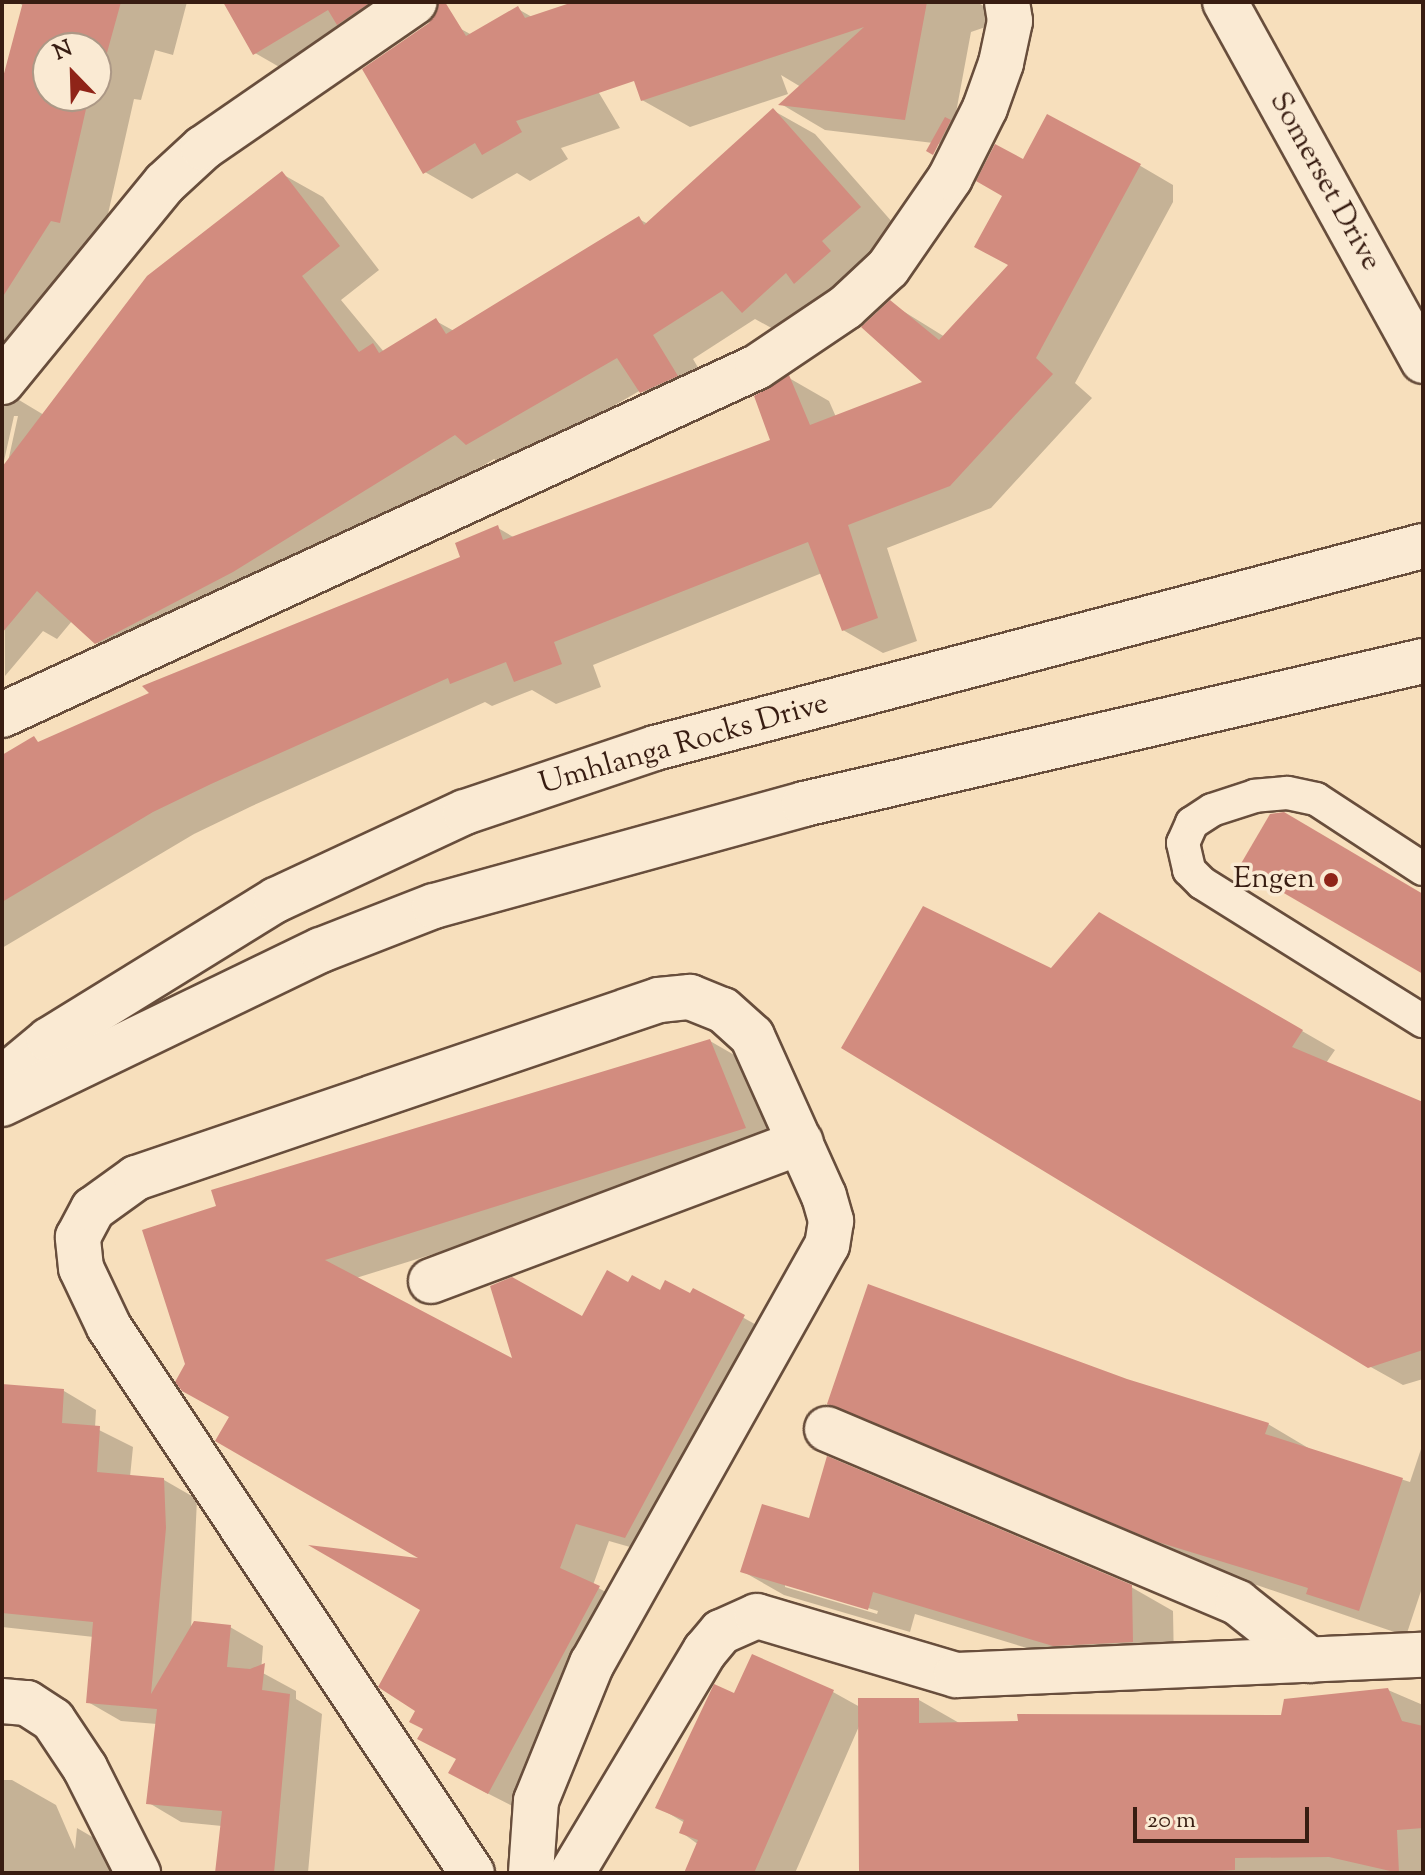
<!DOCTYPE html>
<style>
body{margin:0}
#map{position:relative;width:1425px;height:1875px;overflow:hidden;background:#f7dfbc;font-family:"Sorts Mill Goudy",serif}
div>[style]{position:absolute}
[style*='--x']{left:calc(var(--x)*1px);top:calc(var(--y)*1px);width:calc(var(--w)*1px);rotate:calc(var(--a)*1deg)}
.shadow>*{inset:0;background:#0003}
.building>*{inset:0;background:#d28c7f}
.roads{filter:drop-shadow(2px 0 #684e3c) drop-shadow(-2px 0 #684e3c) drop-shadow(0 2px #684e3c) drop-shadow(0 -2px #684e3c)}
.lane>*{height:32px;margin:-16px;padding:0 16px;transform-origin:16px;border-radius:16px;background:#faead3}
.street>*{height:44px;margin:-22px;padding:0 22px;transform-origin:22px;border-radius:22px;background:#faead3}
.secondary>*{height:44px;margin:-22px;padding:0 22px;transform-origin:22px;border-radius:22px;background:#faead3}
.dots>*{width:22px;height:22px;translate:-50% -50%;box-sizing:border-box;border:4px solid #faead3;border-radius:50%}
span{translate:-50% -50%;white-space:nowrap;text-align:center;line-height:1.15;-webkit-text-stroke:7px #faead3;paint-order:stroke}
.street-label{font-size:30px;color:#381d12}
.poi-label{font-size:30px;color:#381d12}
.right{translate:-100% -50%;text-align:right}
.frame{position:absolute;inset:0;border:4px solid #381d12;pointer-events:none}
.north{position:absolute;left:32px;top:32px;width:80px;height:80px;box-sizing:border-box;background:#faead3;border:2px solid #ac9886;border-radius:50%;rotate:337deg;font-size:22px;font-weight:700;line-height:32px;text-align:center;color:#381d12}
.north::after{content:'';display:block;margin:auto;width:28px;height:36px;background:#8f2418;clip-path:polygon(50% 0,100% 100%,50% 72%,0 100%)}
.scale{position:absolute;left:1133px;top:1807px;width:176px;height:36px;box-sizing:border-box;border:4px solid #381d12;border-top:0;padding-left:10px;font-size:24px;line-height:28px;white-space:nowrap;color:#381d12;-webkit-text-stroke:6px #faead3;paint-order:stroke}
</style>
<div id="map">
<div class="shadow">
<i style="clip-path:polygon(evenodd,17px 2px,187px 2px,173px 55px,155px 50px,141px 100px,134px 99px,101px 245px,70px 333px,19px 400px,44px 415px,282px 174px,323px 197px,379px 270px,341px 300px,384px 352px,436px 321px,454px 331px,639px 219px,680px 242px,774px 111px,815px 134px,900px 231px,784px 335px,755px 319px,693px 359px,717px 400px,683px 415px,641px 390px,508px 467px,494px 459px,274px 594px,138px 667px,97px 643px,72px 621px,57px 639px,43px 631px,5px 676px,2px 89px,24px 6px,17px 2px,48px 48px,96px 48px,96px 96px,48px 96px,48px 48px,17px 2px,14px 416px,18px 416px,6px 471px,2px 470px,14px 416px)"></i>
<i style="clip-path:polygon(225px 2px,443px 2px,447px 8px,351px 70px,302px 80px,255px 53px)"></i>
<i style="clip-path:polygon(607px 2px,977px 2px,1006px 20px,971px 32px,950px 145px,825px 130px,781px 104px,801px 87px,781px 75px,788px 94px,690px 127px,642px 100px)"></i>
<i style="clip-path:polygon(518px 9px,565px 36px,620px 128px,561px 148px,568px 159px,530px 181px,517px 173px,472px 199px,425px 172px,461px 29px,472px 35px)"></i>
<i style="clip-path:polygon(1132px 161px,1173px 185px,1173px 202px,1075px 383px,1092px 398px,991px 508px,887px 548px,917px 641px,883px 653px,843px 630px,822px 573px,593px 665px,601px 687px,556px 704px,532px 690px,492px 706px,485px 702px,252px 806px,194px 834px,2px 948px,2px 953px,2px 760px,463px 559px,498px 528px,515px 538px,772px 441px,789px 378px,829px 401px,836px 417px,926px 383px,890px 303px,945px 337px,1010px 266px,1024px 162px)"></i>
<i style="clip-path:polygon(1099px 914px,1335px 1050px,1326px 1063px,1423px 1104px,1423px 1379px,1403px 1385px,1369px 1366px,1052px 970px)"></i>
<i style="clip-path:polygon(710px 1041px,743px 1060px,778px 1147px,356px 1278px,515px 1362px,629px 1284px,691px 1296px,694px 1290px,776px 1336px,658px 1555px,609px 1541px,593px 1585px,631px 1606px,522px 1811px,483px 1791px,418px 1710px,427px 1562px,231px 1417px,188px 1364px,144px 1232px)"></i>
<i style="clip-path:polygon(1126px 1381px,1268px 1424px,1315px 1452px,1410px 1482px,1423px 1443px,1423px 1585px,1406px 1636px,1207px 1568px,876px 1431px,829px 1404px)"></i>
<i style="clip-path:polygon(2px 1386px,64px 1391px,96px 1410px,95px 1428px,133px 1447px,130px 1477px,164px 1480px,197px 1499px,191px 1630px,230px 1627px,263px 1646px,261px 1672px,296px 1691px,296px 1699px,322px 1714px,308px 1873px,217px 1873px,222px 1826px,181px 1822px,149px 1803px,157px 1724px,121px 1721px,88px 1702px,94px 1637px,2px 1627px)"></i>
<i style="clip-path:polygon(evenodd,810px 1520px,1131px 1587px,1173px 1611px,1174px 1665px,1096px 1669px,915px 1614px,910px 1632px,784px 1595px,742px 1571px,810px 1520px,785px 1583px,878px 1611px,877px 1614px,785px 1587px,785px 1583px)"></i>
<i style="clip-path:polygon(1388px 1690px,1423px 1705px,1423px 1873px,861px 1873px,860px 1724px,795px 1873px,738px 1873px,681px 1832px,685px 1823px,658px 1807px,735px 1696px,833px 1692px,860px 1707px,919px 1700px,961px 1724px,1283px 1717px)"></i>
<i style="clip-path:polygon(2px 1780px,12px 1780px,56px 1805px,75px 1849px,77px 1828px,118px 1852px,127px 1873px,2px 1873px)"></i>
</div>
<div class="building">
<i style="clip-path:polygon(23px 2px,121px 2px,100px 78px,96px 48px,48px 48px,48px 96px,89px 96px,60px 223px,51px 221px,2px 298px,2px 81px)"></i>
<i style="clip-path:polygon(223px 2px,371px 2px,337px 25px,328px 10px,253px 55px)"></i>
<i style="clip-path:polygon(440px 2px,445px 2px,466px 36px,518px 6px,525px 18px,573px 2px,927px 2px,905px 120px,778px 105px,864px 27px,641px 101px,634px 81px,516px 121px,522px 132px,482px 155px,475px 143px,423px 174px,362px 69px,429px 23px)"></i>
<i style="clip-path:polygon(773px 108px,861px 207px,822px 241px,831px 251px,794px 284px,786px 273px,742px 313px,722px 291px,653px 335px,678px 376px,640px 393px,617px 358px,466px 445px,455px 435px,233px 572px,95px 644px,37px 591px,2px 633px,2px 467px,147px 276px,282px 171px,340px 246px,302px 276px,359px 352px,373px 343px,379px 353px,436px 318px,446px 334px,639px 216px,644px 225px)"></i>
<i style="clip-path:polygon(1047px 114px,1141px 164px,1036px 358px,1053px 374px,950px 486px,848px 525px,878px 618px,842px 631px,808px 542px,554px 642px,562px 664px,514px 682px,506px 662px,450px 684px,448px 678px,211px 784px,153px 812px,2px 902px,2px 755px,34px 736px,38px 742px,149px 693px,142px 686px,460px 557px,455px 543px,498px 525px,503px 540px,770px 440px,754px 396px,789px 375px,810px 425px,922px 382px,861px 327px,890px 300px,939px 340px,1008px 265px,974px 247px,1002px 196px,976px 181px,995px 144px,1023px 159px)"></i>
<i style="clip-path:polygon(945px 117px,951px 120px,933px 155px,926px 151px)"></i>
<i style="clip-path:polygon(1284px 812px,1423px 894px,1423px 974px,1239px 867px,1270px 814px)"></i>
<i style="clip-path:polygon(923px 906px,1051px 968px,1099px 912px,1303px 1030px,1292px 1047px,1423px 1102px,1423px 1350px,1368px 1368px,841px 1048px)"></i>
<i style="clip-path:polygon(710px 1039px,746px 1128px,325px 1260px,512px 1358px,490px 1286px,512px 1277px,582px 1316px,607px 1270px,628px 1282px,632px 1275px,660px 1290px,665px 1280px,690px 1293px,693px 1288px,745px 1315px,625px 1538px,576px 1524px,560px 1568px,600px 1586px,488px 1794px,448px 1773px,456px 1759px,417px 1739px,423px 1729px,409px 1722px,415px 1711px,378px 1687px,420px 1610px,308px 1545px,418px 1558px,215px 1441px,229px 1417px,182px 1391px,175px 1382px,185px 1364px,142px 1230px,216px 1206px,211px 1190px)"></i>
<i style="clip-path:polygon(868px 1284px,1127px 1379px,1269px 1423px,1265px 1434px,1403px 1478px,1359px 1611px,1306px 1594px,1308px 1588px,1158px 1542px,827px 1404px)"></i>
<i style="clip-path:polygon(2px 1384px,64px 1389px,62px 1423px,100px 1426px,97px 1472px,164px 1478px,166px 1528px,151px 1694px,194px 1621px,231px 1625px,227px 1667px,250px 1669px,265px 1663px,262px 1690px,290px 1694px,274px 1873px,215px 1873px,222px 1811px,146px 1804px,157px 1709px,86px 1703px,93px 1622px,2px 1613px)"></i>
<i style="clip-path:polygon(827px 1456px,1132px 1585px,1133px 1642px,1053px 1646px,873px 1592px,868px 1610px,740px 1572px,762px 1504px,809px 1518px)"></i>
<i style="clip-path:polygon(752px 1654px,834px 1690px,754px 1873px,684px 1873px,698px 1840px,679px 1833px,684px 1820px,655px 1808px,714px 1684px,734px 1693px)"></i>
<i style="clip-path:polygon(1388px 1688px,1402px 1721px,1423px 1726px,1423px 1828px,1397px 1830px,1399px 1873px,1329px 1857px,1235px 1858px,1235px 1870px,1176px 1873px,859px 1873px,858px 1698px,919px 1698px,919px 1723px,1018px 1721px,1017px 1714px,1281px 1715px,1284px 1699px)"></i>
</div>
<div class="roads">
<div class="lane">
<i style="--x:1423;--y:869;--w:128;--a:-146.8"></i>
<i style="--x:1316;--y:799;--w:30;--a:-168"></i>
<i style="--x:1287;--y:793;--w:32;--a:175"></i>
<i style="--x:1255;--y:796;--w:45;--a:162"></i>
<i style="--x:1212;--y:810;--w:24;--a:147"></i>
<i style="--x:1192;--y:823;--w:22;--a:114"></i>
<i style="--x:1183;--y:843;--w:28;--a:77"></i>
<i style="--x:1189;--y:870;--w:18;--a:45"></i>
<i style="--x:1202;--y:883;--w:261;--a:32"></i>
</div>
<div class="street">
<i style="--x:1225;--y:2;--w:410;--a:61.1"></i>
<i style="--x:2;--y:382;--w:257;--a:-50.7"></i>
<i style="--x:165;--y:183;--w:52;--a:-42.6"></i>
<i style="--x:203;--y:148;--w:257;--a:-34.6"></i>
<i style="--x:2;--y:715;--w:831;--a:-24.75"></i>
<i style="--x:757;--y:367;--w:107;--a:-34"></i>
<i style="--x:846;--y:307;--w:57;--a:-42.9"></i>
<i style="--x:888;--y:268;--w:109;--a:-55.4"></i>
<i style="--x:950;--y:178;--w:78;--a:-63.4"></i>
<i style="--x:985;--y:108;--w:48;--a:-70.4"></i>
<i style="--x:1001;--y:63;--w:43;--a:-77.9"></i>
<i style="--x:1010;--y:21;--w:19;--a:-99"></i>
<i style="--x:431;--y:1281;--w:395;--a:-20.6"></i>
<i style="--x:827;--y:1429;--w:446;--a:22.9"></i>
<i style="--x:1238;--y:1603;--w:92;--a:38.4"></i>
<i style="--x:2;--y:1701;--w:25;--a:5"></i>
<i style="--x:27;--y:1703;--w:31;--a:33"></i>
<i style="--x:53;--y:1720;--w:58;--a:56.3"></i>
<i style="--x:85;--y:1768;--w:118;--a:63.2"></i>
<i style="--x:472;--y:1873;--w:656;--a:-123.62"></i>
<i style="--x:109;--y:1327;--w:65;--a:-115.4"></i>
<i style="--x:81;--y:1268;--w:31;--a:-96"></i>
<i style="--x:78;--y:1237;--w:32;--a:-62"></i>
<i style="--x:93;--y:1209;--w:53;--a:-35.8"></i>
<i style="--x:136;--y:1178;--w:552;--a:-18.8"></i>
<i style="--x:659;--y:1000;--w:31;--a:-6"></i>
<i style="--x:690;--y:997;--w:35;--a:22"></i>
<i style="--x:723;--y:1010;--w:39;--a:42"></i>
<i style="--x:752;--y:1036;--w:175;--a:65.8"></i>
<i style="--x:824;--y:1196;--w:26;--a:74"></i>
<i style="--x:831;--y:1221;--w:24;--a:99"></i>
<i style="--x:827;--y:1245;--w:480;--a:119.3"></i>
<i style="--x:592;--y:1663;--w:149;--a:112.1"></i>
<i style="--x:536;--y:1801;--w:72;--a:94"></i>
<i style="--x:572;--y:1873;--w:259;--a:-59.1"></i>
<i style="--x:705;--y:1651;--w:25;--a:-50"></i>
<i style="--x:721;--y:1632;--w:39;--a:-24"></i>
<i style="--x:757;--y:1616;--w:208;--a:16.5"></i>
<i style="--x:956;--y:1675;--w:467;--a:-2.5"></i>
</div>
<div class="secondary">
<i style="--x:2;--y:1079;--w:61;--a:-39.7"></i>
<i style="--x:49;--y:1040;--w:267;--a:-31.7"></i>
<i style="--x:276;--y:900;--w:208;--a:-25"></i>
<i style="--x:465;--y:812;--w:200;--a:-18.6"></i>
<i style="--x:655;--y:748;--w:794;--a:-14.74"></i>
<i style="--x:2;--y:1104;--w:354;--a:-25.8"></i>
<i style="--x:321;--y:950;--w:121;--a:-21.3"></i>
<i style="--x:434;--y:906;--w:384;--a:-15.4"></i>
<i style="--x:804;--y:804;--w:635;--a:-13.01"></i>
</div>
</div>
<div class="dots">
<i style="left:1331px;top:880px;background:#8f2418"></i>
</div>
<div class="street-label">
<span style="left:1324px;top:182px;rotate:61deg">Somerset Drive</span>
<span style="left:684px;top:745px;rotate:-16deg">Umhlanga Rocks Drive</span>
</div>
<div class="poi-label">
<span class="right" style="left:1315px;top:880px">Engen</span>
</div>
<div class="frame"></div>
<div class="north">N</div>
<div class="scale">20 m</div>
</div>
